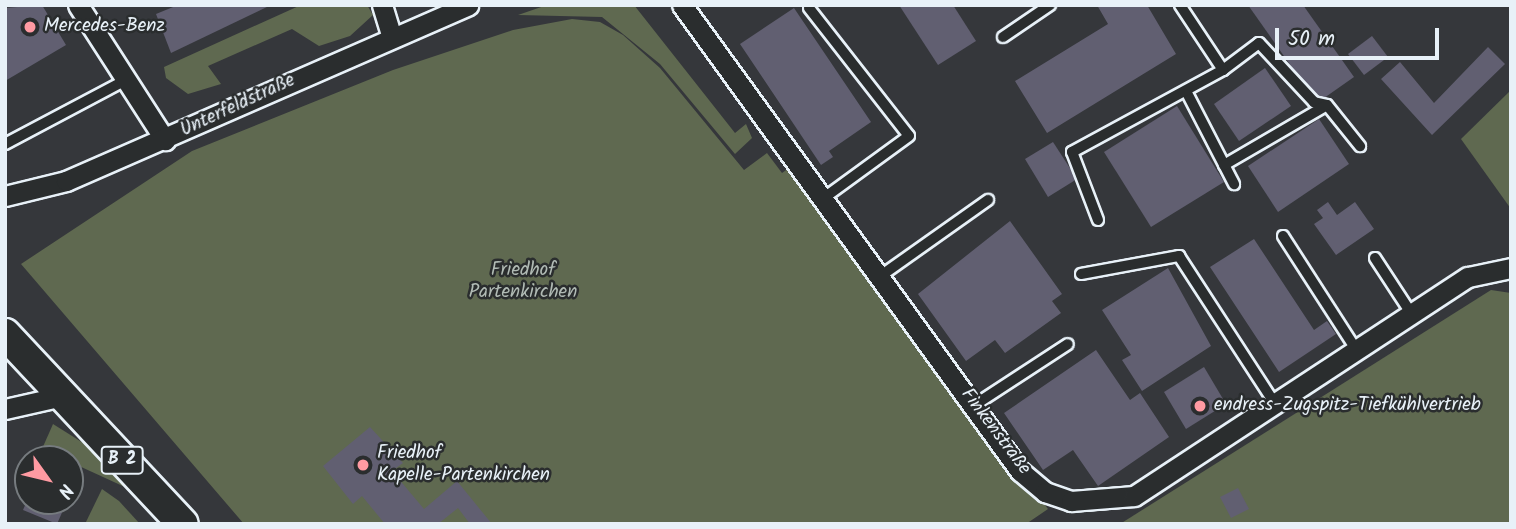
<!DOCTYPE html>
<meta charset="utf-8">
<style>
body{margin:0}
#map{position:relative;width:1516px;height:529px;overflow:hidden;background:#35373b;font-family:Kalam,sans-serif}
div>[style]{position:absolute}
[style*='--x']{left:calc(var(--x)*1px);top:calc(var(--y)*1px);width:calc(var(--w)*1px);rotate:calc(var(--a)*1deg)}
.green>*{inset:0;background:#5f6950}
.building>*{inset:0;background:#615f71}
.roads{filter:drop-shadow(2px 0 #e8f1f8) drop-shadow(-2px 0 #e8f1f8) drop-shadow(0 2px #e8f1f8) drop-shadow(0 -2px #e8f1f8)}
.lane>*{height:10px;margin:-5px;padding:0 5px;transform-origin:5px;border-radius:5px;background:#2a2d2e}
.street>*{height:19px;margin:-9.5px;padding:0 9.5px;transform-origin:9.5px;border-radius:9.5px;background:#2a2d2e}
.primary>*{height:30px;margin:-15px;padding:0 15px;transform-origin:15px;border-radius:15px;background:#2a2d2e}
.dots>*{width:19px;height:19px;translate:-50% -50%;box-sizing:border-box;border:4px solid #2a2d2e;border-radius:50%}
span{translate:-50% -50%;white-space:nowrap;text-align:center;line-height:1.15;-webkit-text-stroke:5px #2a2d2e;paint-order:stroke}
.shield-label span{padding:2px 5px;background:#2a2d2e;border:2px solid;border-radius:5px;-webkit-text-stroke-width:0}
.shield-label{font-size:18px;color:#e8f1f8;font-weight:700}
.poi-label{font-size:19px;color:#e8f1f8}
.left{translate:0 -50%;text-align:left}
.street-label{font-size:19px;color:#e8f1f8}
.park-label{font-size:19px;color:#b1bbb5}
.frame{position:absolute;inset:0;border:7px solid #e8f1f8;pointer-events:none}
.north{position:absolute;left:14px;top:445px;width:70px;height:70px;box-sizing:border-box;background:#2a2d2e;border:2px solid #767b7f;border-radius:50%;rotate:124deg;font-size:19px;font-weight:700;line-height:28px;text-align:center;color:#e8f1f8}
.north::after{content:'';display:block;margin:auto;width:24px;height:32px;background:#ff9aa2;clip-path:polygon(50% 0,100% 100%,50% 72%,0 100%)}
.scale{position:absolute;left:1275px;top:28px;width:164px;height:32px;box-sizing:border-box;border:4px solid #e8f1f8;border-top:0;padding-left:9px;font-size:21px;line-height:24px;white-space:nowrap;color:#e8f1f8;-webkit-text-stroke:5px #2a2d2e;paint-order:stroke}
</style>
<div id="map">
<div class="green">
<i style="clip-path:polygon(301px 5px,367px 5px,373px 15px,350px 36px,319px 46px,292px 29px,208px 66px,221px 84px,188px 94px,166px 78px,164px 67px)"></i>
<i style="clip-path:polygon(547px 5px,634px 5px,735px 133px,746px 124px,752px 138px,735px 154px,660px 64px,602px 17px,518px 15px)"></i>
<i style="clip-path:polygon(572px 19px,600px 22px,623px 35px,660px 68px,744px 170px,767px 153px,782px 173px,789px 168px,1048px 509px,1026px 524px,244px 524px,21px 264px,192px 151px,393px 70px,513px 30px)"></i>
<i style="clip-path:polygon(1511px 90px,1511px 209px,1461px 139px)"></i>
<i style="clip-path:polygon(1491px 290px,1511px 293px,1511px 524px,1120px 524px)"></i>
<i style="clip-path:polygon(53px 424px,88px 446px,127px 488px,42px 449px)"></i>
<i style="clip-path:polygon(102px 489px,119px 501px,140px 524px,85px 524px)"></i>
</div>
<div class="building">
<i style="clip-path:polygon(42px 5px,66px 45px,5px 81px,5px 8px)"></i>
<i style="clip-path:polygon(178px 5px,271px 5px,171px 53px,156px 14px)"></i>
<i style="clip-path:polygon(899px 5px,953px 5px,976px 41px,938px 65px)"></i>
<i style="clip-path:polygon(1097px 5px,1147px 5px,1176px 54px,1047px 133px,1015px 81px,1108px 24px)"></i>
<i style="clip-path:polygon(1248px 5px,1303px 5px,1354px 77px,1317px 103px)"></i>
<i style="clip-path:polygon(794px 8px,871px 122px,829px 151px,833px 157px,821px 165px,740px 44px)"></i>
<i style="clip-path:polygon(1372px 36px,1388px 57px,1364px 75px,1348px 54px)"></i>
<i style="clip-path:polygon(1488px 47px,1505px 64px,1432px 135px,1381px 79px,1400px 62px,1434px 103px)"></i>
<i style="clip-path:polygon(1265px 68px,1291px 106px,1239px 141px,1214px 104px)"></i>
<i style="clip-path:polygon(1177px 106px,1224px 182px,1151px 227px,1104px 152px)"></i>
<i style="clip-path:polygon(1319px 119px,1349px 164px,1278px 212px,1248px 166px)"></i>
<i style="clip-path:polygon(1053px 142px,1077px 179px,1048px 197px,1025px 159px)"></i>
<i style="clip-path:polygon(1328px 202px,1337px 215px,1355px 202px,1374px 229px,1336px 255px,1314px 224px,1323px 218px,1317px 210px)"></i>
<i style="clip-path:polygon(1010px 221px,1062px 294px,1052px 301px,1061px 313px,1005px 353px,995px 340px,966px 361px,918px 294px)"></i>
<i style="clip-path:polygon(1254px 239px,1314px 330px,1327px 321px,1336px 334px,1279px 372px,1210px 267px)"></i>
<i style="clip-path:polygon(1168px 268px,1211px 346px,1142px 391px,1122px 360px,1131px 355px,1102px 310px)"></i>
<i style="clip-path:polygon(1096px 350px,1130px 400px,1140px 393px,1169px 437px,1098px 486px,1073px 450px,1043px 470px,1004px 413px)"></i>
<i style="clip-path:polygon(1204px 367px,1226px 404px,1186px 429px,1164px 392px)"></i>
<i style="clip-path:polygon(370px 427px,403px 463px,392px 471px,424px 509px,457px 481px,492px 524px,470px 524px,458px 508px,438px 524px,385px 524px,362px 496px,353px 504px,323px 466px)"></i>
<i style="clip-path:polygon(1238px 488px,1249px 509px,1231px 518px,1220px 497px)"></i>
<i style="clip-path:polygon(27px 501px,67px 501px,57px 524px,23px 510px)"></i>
</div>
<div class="roads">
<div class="lane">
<i style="--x:809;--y:8;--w:162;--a:52"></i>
<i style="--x:909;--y:136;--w:110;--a:143.9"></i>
<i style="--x:1003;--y:37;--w:57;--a:-34.2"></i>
<i style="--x:1223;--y:70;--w:45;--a:-36.9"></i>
<i style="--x:1259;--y:43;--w:81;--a:47"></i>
<i style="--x:1314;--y:102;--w:13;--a:13"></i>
<i style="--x:1327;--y:105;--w:53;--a:51.2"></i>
<i style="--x:1186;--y:91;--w:105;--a:62.7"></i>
<i style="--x:5;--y:144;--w:137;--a:-27.9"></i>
<i style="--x:1224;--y:165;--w:119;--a:-30.2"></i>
<i style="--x:1098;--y:220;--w:73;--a:-110.9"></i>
<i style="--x:1072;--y:152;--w:172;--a:-28.5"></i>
<i style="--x:1223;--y:70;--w:78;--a:-123.5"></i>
<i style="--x:1283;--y:236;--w:137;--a:57.2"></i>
<i style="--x:1375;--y:258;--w:69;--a:56.8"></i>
<i style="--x:1081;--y:274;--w:100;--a:-10.4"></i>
<i style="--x:1179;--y:256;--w:176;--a:57"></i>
<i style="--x:882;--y:275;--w:130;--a:-35.3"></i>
<i style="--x:973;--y:406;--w:113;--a:-33.1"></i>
</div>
<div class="street">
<i style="--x:78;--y:5;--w:161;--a:57.2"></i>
<i style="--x:382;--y:5;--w:30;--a:73"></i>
<i style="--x:682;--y:5;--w:576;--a:54.05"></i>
<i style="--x:1020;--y:471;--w:33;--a:40"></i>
<i style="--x:1045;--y:492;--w:28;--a:19"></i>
<i style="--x:1071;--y:501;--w:63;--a:-4.5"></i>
<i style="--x:1134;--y:496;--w:399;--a:-33.3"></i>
<i style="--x:1468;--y:277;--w:44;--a:-11.8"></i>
<i style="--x:5;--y:196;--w:63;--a:-13.8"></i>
<i style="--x:66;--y:181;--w:439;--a:-23.6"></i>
<i style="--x:5;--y:409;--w:58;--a:-12.8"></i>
</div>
<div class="primary">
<i style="--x:5;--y:334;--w:260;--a:46.9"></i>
</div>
</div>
<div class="dots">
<i style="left:30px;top:27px;background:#ff9aa2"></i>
<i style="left:1200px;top:406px;background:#ff9aa2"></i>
<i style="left:363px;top:465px;background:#ff9aa2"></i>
</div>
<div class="shield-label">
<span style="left:122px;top:460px">B 2</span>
</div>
<div class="poi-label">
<span class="left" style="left:44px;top:27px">Mercedes-Benz</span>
<span class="left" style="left:1214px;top:406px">endress-Zugspitz-Tiefkühlvertrieb</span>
<span class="left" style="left:377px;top:465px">Friedhof<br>Kapelle-Partenkirchen</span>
</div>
<div class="street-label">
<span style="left:238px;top:106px;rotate:-25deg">Unterfeldstraße</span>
<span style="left:995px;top:432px;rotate:53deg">Finkenstraße</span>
</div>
<div class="park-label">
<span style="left:523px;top:282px">Friedhof<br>Partenkirchen</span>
</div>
<div class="frame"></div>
<div class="north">N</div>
<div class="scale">50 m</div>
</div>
